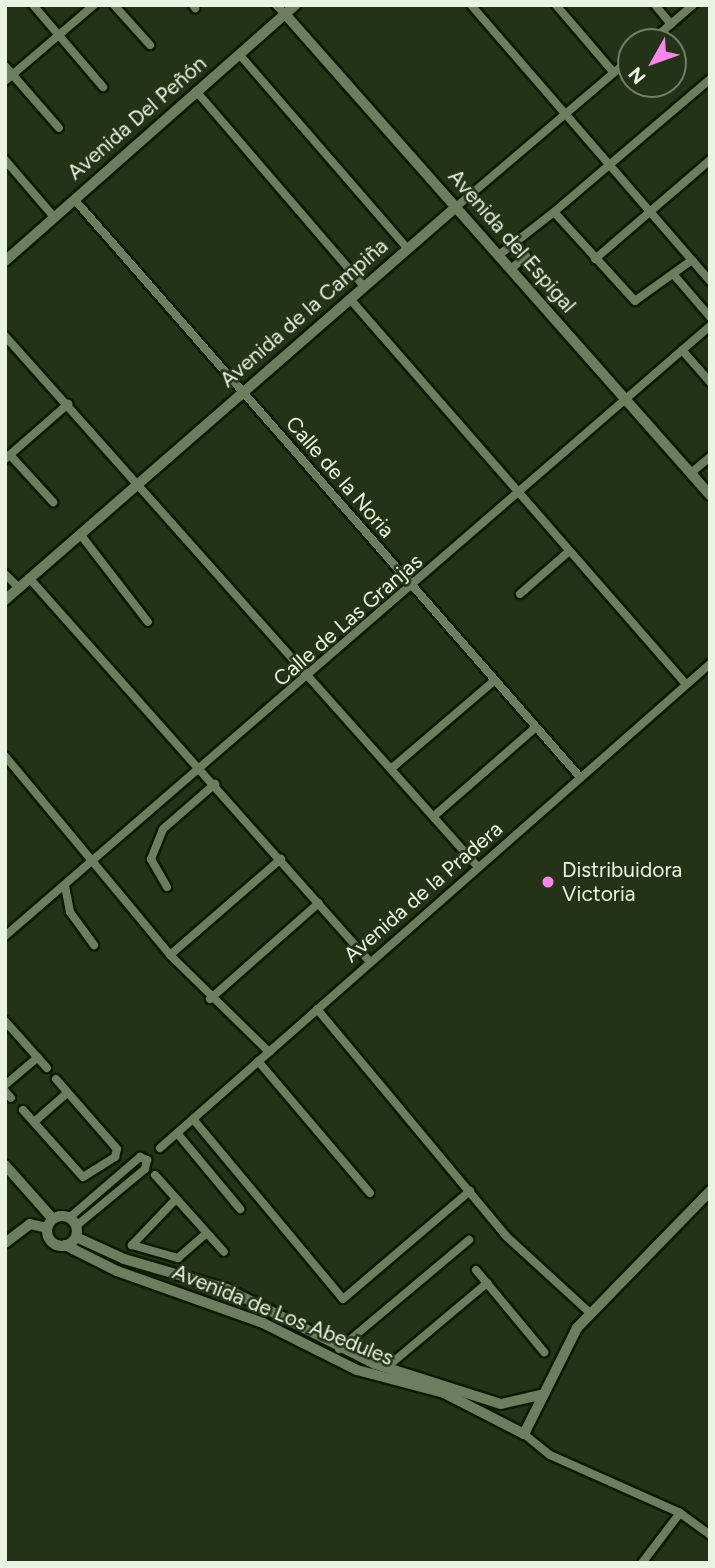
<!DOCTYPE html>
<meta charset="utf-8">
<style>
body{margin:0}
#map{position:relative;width:715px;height:1568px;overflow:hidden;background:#243317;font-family:Figtree,sans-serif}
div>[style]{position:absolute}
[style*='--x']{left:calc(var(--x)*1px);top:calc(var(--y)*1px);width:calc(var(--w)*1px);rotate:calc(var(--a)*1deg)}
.roads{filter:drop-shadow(2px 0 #0d1a02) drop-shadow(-2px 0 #0d1a02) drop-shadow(0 2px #0d1a02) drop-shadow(0 -2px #0d1a02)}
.minor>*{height:8px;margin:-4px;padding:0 4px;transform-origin:4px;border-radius:4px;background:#6d7e60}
.tertiary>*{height:10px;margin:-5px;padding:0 5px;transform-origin:5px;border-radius:5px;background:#6d7e60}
.tertiary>.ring{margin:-5px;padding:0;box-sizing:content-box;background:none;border:10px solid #6d7e60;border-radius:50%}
.dots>*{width:19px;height:19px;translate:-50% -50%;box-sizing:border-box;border:4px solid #243317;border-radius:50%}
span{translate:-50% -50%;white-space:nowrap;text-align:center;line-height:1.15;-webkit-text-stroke:5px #243317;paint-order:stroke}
.street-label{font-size:21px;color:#eaf4e3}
.poi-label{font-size:21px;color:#eaf4e3}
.left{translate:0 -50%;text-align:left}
.frame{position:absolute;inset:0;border:7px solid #eaf4e3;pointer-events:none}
.north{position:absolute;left:617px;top:28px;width:70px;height:70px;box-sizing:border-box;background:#243317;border:2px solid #738069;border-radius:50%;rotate:230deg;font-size:19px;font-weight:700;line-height:28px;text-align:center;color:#eaf4e3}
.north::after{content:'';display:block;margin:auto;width:24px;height:32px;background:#f987e8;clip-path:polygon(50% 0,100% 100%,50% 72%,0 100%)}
</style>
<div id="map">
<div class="roads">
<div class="minor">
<i style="--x:33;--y:5;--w:108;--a:49.5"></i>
<i style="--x:114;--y:5;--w:54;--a:48"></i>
<i style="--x:193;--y:5;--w:4;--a:56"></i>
<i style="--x:276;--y:5;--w:13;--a:45"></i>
<i style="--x:471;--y:5;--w:365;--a:49.1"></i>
<i style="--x:556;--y:5;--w:89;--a:49.5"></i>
<i style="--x:655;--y:5;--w:25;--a:50"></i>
<i style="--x:650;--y:42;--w:57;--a:-40.7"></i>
<i style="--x:239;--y:54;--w:257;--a:49.1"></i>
<i style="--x:5;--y:66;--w:82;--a:48.9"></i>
<i style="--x:5;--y:81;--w:117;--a:-40.5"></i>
<i style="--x:196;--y:91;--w:257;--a:49.3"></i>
<i style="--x:5;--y:160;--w:75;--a:49.3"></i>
<i style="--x:74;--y:199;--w:768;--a:48.8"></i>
<i style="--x:456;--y:207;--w:230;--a:-40.4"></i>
<i style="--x:499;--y:255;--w:70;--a:-38"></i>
<i style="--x:595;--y:259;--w:152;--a:-40.7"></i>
<i style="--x:692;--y:260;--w:70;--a:144.3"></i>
<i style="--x:635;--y:301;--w:120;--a:-132.3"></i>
<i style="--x:554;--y:212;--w:205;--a:-40.4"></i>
<i style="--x:511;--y:269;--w:20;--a:-41"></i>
<i style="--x:526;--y:256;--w:17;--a:-130"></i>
<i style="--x:674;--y:275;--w:55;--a:49.4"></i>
<i style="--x:350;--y:299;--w:511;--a:48.89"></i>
<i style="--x:5;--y:336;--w:711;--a:48.31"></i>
<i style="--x:682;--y:350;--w:43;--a:48.8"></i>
<i style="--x:10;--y:455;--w:64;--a:47.5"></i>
<i style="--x:5;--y:459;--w:84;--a:-41.1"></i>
<i style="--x:691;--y:473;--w:25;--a:-40"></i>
<i style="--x:80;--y:534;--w:111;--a:52.3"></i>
<i style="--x:5;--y:574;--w:20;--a:45"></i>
<i style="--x:30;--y:579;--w:512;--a:48.4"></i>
<i style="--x:520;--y:594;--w:62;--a:-41.1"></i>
<i style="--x:5;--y:756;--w:259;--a:50.3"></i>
<i style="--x:170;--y:955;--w:139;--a:44.4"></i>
<i style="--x:392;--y:768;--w:134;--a:-40.5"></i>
<i style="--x:434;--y:816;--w:134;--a:-41.1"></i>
<i style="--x:65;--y:886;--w:26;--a:79"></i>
<i style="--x:70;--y:912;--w:41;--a:54"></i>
<i style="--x:167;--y:887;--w:32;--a:-120"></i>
<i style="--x:151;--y:859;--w:32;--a:-68"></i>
<i style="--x:163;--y:829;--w:69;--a:-40.9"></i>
<i style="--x:5;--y:936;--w:932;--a:-40.87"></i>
<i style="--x:170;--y:955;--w:147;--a:-40.9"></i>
<i style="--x:210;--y:999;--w:145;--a:-41.4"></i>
<i style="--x:317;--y:1009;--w:295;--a:50.2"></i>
<i style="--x:506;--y:1236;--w:113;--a:42.5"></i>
<i style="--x:5;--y:1021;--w:63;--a:48.2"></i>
<i style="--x:258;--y:1061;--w:173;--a:49.7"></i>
<i style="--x:5;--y:1085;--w:43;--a:-40.3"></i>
<i style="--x:5;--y:1091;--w:9;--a:49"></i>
<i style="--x:23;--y:1110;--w:90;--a:48.2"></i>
<i style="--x:83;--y:1177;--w:38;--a:-32"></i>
<i style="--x:115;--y:1157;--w:8;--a:-76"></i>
<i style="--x:117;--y:1149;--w:93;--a:-131.1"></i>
<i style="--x:193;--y:1119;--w:234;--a:50.2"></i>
<i style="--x:343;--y:1299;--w:167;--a:-40.4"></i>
<i style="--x:34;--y:1122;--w:44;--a:-41.3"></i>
<i style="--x:177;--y:1133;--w:99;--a:50.3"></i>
<i style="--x:160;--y:1148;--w:733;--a:-41.35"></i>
<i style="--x:155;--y:1175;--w:103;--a:48.1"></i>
<i style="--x:176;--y:1199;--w:64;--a:133.7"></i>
<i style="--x:132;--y:1245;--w:48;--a:15.8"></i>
<i style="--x:178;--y:1258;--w:38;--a:-41"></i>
<i style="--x:69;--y:1218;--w:94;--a:-40.7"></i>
<i style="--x:140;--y:1157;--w:8;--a:23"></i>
<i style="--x:147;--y:1160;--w:9;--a:103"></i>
<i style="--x:145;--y:1169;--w:89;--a:140.4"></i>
<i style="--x:476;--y:1270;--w:107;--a:50.3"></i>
<i style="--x:339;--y:1349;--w:170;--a:-40"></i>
<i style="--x:387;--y:1367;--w:131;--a:-40"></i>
<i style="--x:524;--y:1434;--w:33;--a:39"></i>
<i style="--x:550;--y:1455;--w:142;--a:24"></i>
<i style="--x:680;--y:1513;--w:37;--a:36"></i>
<i style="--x:642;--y:1563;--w:63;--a:-52.8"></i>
</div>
<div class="tertiary">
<i style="--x:285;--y:14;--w:642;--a:48.54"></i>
<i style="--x:5;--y:261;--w:387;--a:-41.4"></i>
<i style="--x:5;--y:600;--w:598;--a:-41.07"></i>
<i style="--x:5;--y:1165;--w:72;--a:48.4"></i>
<i class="ring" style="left:47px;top:1216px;width:20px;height:20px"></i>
<i style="--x:76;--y:1237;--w:53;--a:24.6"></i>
<i style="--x:124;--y:1259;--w:107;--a:16.2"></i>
<i style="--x:227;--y:1289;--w:166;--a:26.9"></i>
<i style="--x:375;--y:1364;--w:132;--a:17.6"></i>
<i style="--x:501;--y:1404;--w:44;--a:-13.1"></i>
<i style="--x:5;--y:1243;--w:31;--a:-37"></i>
<i style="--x:30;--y:1224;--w:17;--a:13"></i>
<i style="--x:65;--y:1245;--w:58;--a:26.6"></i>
<i style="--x:117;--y:1271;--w:155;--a:19.6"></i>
<i style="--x:263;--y:1323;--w:105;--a:26.6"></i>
<i style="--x:357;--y:1370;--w:90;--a:14.8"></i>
<i style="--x:444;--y:1393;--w:90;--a:27.1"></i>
<i style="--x:524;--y:1434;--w:119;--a:-63.4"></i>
<i style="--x:577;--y:1328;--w:191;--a:-45.8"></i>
</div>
</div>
<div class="dots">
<i style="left:548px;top:882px;background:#f987e8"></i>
</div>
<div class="street-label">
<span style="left:137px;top:118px;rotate:-41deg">Avenida Del Peñón</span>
<span style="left:512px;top:241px;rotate:49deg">Avenida del Espigal</span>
<span style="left:304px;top:313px;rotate:-41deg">Avenida de la Campiña</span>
<span style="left:340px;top:477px;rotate:49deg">Calle de la Noria</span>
<span style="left:348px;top:620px;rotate:-41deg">Calle de Las Granjas</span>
<span style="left:423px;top:892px;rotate:-41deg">Avenida de la Pradera</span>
<span style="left:283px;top:1315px;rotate:22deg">Avenida de Los Abedules</span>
</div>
<div class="poi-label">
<span class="left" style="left:562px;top:882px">Distribuidora<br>Victoria</span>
</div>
<div class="frame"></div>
<div class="north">N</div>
</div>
